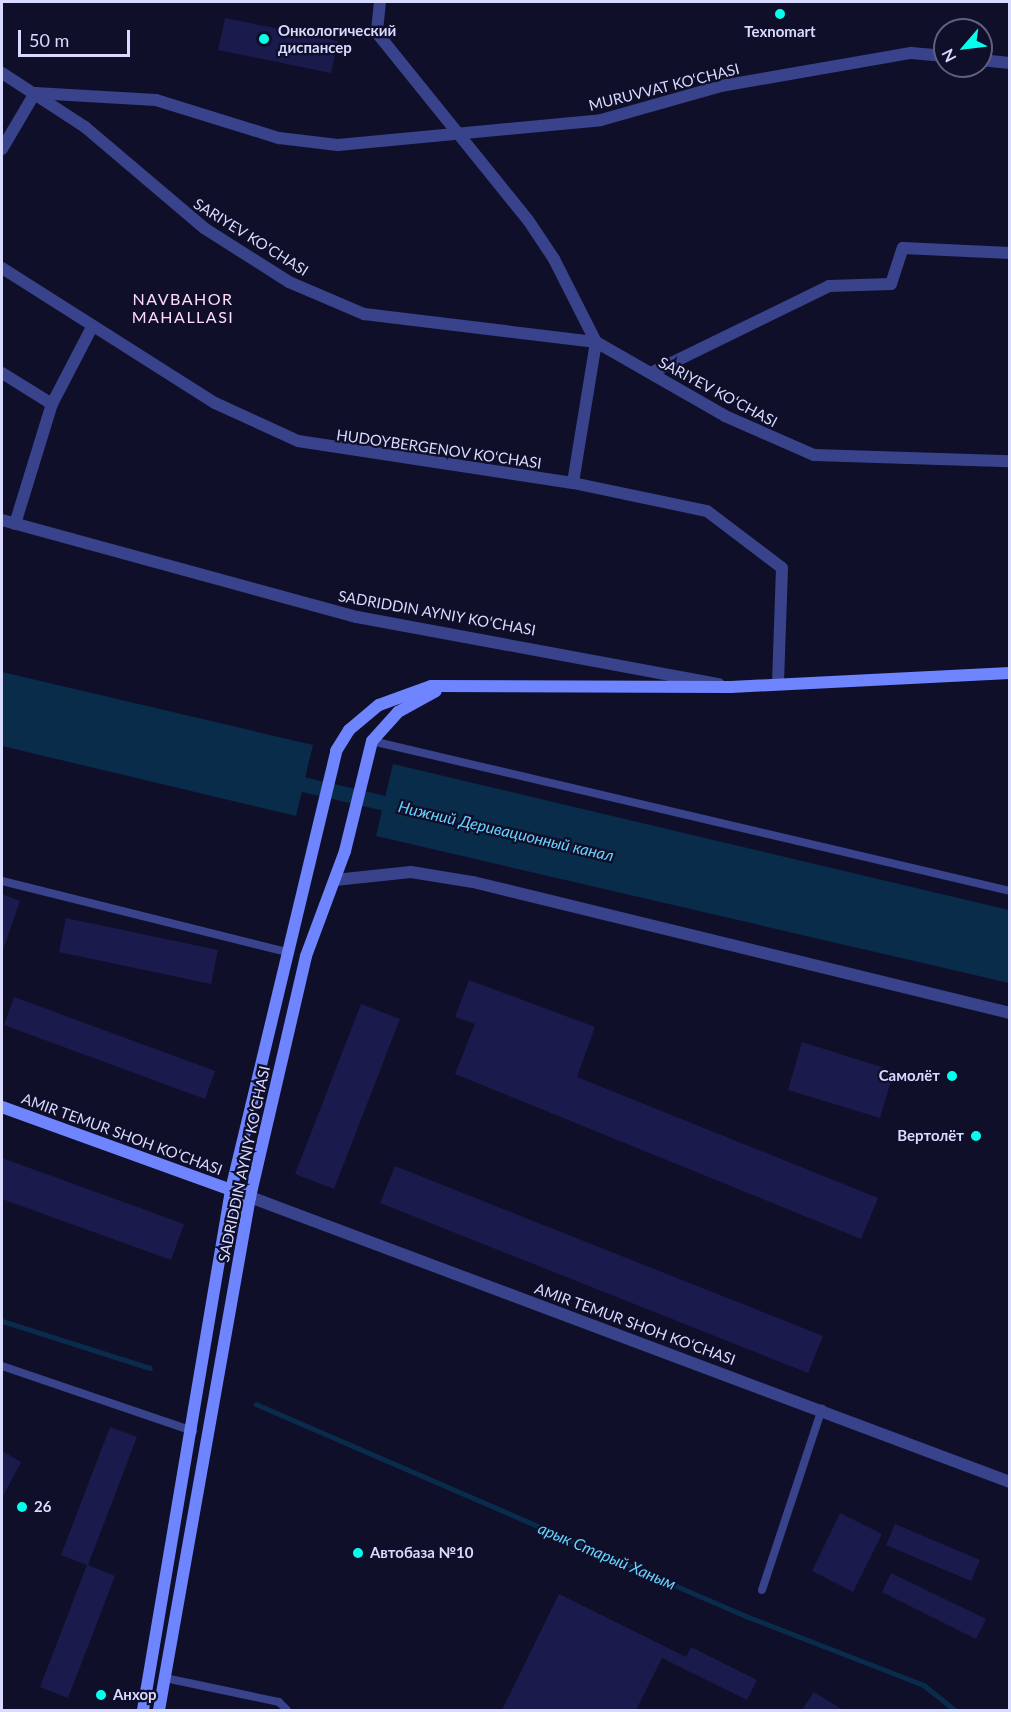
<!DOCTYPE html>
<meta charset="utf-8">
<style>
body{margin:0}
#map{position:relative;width:1011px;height:1712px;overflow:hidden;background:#0f0f2a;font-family:Lato,sans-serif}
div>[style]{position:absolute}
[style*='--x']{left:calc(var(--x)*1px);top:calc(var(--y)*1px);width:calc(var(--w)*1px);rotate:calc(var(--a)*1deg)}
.water>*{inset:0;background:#082c4a}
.stream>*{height:4.5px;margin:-2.25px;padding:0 2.25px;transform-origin:2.25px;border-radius:2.25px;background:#082c4a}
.canal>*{height:15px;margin:-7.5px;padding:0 7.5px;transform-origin:7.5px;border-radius:7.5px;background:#082c4a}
.building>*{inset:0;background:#1b1a4c}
.lane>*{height:8px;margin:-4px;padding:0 4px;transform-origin:4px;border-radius:4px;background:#38438b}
.street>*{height:12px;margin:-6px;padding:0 6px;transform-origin:6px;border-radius:6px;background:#38438b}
.secondary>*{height:12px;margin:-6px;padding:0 6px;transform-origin:6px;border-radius:6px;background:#6f85ff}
.dots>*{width:16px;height:16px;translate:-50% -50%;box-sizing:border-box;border:3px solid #0f0f2a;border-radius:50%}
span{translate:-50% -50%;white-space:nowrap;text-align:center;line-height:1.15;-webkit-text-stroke:4.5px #0f0f2a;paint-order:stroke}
.poi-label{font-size:15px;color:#d8daff;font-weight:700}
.left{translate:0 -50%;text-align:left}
.right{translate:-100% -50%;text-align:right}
.street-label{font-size:15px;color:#d8daff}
.neighbourhood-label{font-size:16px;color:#ffdaf8;letter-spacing:1.5px}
.water-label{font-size:16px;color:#66d3ff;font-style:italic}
.frame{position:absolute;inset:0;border:3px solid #d8daff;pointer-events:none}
.north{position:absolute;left:933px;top:18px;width:60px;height:60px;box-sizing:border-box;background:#0f0f2a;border:2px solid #5f607f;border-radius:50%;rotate:242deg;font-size:16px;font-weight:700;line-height:24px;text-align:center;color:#d8daff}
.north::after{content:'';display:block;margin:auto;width:21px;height:27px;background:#04ffec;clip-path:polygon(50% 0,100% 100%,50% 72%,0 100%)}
.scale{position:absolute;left:18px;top:30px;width:112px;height:27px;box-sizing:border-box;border:3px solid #d8daff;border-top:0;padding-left:8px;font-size:18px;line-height:21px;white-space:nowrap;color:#d8daff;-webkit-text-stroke:4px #0f0f2a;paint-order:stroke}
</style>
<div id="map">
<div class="water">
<i style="clip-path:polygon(2px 672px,313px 745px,296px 816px,2px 746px)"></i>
<i style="clip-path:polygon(393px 764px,1009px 910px,1009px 983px,376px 836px)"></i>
</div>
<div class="stream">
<i style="--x:2;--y:1321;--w:155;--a:17.6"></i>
<i style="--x:256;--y:1404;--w:534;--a:23.4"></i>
<i style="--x:746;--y:1616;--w:191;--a:21.2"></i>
<i style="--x:924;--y:1685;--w:40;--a:39"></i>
</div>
<div class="canal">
<i style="--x:285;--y:780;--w:120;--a:13"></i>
</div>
<div class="building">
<i style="clip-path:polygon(225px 18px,338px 41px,331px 73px,218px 50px)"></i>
<i style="clip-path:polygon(2px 894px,20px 901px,3px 950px,2px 949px)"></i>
<i style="clip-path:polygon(66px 918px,218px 950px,211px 984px,59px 952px)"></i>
<i style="clip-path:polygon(469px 980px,595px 1027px,577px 1077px,878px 1198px,861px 1239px,455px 1074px,475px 1024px,455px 1017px)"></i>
<i style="clip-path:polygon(14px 997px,215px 1071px,205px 1099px,4px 1025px)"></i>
<i style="clip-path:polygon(361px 1004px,400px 1019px,334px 1189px,295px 1174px)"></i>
<i style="clip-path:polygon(802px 1042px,894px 1071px,880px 1118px,788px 1090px)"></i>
<i style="clip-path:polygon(2px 1158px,184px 1224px,171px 1260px,2px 1199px)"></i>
<i style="clip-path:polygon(395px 1166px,823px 1336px,808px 1373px,380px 1203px)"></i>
<i style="clip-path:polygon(110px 1427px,137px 1437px,88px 1565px,115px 1576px,68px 1698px,40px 1687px,87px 1565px,61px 1555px)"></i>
<i style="clip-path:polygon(2px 1451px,21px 1462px,2px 1498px)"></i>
<i style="clip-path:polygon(840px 1513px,882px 1534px,853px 1592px,812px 1571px)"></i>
<i style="clip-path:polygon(895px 1524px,980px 1560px,971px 1581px,886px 1545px)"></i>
<i style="clip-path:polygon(891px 1573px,986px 1619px,976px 1639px,882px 1592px)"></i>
<i style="clip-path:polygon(559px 1594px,686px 1657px,691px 1647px,757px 1680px,747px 1700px,662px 1658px,636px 1710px,502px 1710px)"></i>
<i style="clip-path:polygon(814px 1692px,843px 1710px,802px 1710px)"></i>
</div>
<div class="lane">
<i style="--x:372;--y:741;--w:655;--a:13.23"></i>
<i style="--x:2;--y:881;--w:294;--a:14"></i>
<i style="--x:2;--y:1366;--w:202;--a:18.8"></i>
<i style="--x:762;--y:1590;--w:191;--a:-71.7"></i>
<i style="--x:165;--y:1678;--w:116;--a:11.9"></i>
<i style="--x:279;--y:1702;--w:11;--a:45"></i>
</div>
<div class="street">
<i style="--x:380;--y:2;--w:31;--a:96"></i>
<i style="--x:377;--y:33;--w:240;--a:51.1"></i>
<i style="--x:528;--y:220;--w:47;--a:56.3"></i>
<i style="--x:554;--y:259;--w:93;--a:63.2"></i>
<i style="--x:596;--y:342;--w:143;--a:99.3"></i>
<i style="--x:981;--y:60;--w:29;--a:6"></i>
<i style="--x:2;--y:73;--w:99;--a:33"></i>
<i style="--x:85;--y:127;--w:156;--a:40.3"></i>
<i style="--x:204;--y:228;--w:101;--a:32.4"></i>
<i style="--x:289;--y:282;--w:82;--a:23.1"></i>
<i style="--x:364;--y:314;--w:234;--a:6.9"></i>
<i style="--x:596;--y:342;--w:149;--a:29.8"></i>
<i style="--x:725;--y:416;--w:97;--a:23.7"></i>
<i style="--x:814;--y:455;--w:196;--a:1.8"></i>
<i style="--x:2;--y:149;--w:65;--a:-59.5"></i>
<i style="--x:35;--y:93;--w:121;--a:3.3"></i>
<i style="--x:156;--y:100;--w:129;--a:17.2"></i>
<i style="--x:279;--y:138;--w:59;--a:6.8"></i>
<i style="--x:338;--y:145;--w:264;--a:-5.4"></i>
<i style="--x:601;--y:120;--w:125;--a:-15.8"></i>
<i style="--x:721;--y:86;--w:193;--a:-9.9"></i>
<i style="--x:911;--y:53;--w:34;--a:5"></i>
<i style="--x:2;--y:268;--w:252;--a:32.4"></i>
<i style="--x:215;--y:403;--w:91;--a:24.6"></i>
<i style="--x:298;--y:441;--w:278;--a:8.7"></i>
<i style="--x:573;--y:483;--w:137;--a:11.8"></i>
<i style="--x:707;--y:511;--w:94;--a:37.2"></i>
<i style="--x:782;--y:568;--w:116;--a:92"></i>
<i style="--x:2;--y:373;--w:59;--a:31.8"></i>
<i style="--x:651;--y:373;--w:198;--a:-26"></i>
<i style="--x:829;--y:286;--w:62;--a:-1.8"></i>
<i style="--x:891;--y:284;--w:38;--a:-72"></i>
<i style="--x:903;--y:248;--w:107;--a:2.7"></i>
<i style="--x:2;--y:520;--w:368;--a:15.3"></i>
<i style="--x:357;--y:617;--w:368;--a:10.5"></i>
<i style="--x:15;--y:524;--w:126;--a:-72.9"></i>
<i style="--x:52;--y:404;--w:87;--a:-62.5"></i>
<i style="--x:335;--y:880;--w:76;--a:-6"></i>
<i style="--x:411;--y:872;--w:63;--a:9.2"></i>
<i style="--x:473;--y:882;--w:553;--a:13.71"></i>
<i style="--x:250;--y:1197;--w:812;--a:20.56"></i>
</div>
<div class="secondary">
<i style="--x:2;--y:1107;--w:264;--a:19.9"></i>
<i style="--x:143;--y:1710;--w:527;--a:-80.39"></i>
<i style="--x:231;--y:1190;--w:451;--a:-76.5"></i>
<i style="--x:336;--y:751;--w:25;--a:-58"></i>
<i style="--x:349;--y:730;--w:39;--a:-40"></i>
<i style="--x:379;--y:705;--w:55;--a:-20.1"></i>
<i style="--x:431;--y:686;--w:300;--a:0.2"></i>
<i style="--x:731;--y:687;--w:279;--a:-2.9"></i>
<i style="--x:159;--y:1710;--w:521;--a:-79.94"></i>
<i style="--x:250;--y:1197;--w:247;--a:-76.9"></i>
<i style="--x:306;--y:956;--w:112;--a:-69.6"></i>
<i style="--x:345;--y:851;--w:113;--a:-76.2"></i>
<i style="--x:372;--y:741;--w:39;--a:-48"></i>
<i style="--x:398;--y:712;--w:43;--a:-28.9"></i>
</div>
<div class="dots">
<i style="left:780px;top:14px;background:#04ffec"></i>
<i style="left:264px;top:39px;background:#04ffec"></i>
<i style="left:952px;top:1076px;background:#04ffec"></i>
<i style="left:976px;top:1136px;background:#04ffec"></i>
<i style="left:22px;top:1507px;background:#04ffec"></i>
<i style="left:358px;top:1553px;background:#04ffec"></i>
<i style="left:101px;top:1695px;background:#04ffec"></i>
</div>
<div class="poi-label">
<span class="left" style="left:278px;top:39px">Онкологический<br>диспансер</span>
<span style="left:780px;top:32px">Texnomart</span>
<span class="right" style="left:940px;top:1076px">Самолёт</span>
<span class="right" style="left:964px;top:1136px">Вертолёт</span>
<span class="left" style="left:34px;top:1507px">26</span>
<span class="left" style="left:370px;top:1553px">Автобаза №10</span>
<span class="left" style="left:113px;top:1695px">Анхор</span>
</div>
<div class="street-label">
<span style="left:664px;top:87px;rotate:-14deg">MURUVVAT KO‘CHASI</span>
<span style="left:251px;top:237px;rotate:32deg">SARIYEV KO‘CHASI</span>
<span style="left:718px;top:392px;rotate:28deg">SARIYEV KO‘CHASI</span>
<span style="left:439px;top:449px;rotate:8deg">HUDOYBERGENOV KO‘CHASI</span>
<span style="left:437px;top:613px;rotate:10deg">SADRIDDIN AYNIY KO‘CHASI</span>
<span style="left:122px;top:1134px;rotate:20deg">AMIR TEMUR SHOH KO‘CHASI</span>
<span style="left:244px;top:1164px;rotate:-78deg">SADRIDDIN AYNIY KO‘CHASI</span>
<span style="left:635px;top:1324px;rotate:20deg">AMIR TEMUR SHOH KO‘CHASI</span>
</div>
<div class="neighbourhood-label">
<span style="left:183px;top:308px">NAVBAHOR<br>MAHALLASI</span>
</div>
<div class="water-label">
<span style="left:506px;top:831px;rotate:13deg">Нижний Деривационный канал</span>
<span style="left:607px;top:1556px;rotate:23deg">арык Старый Ханым</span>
</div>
<div class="frame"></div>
<div class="north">N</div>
<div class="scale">50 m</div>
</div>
